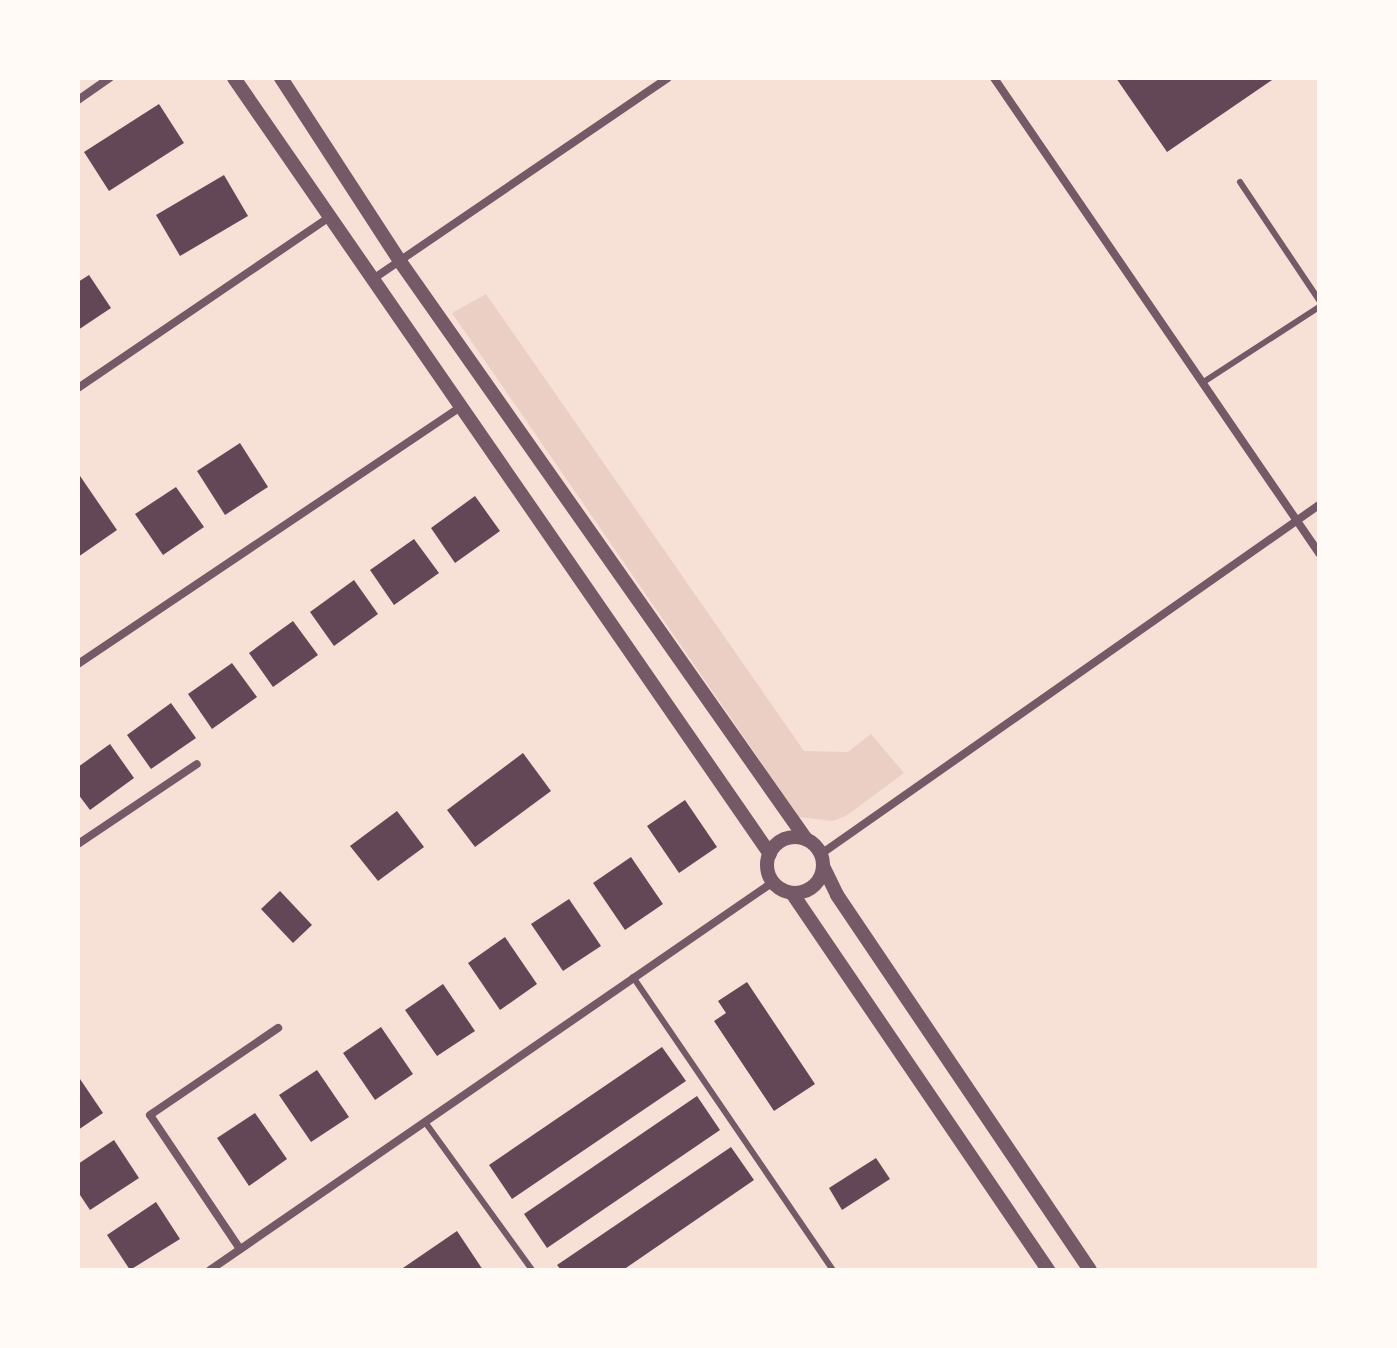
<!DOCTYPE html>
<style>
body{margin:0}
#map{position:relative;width:1397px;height:1348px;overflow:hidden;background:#f7e1d7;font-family:Merriweather,serif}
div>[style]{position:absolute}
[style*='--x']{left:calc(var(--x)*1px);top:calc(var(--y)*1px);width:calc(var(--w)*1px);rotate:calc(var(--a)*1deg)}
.green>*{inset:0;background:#ebcfc5}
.building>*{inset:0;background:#644757}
.service>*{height:6px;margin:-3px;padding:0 3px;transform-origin:3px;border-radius:3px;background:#755966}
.minor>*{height:8px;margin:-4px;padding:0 4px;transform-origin:4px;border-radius:4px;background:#755966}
.tertiary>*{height:14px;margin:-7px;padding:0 7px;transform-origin:7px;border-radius:7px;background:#755966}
.tertiary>.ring{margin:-7px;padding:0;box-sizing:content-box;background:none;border:14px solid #755966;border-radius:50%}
span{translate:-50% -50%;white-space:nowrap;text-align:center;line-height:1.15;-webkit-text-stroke:6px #fffaf5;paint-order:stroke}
.frame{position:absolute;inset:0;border:80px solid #fffaf5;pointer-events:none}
</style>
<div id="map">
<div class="green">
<i style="clip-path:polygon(486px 294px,804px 751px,848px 752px,871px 734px,904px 773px,846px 816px,832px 821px,799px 817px,452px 313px)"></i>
</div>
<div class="building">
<i style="clip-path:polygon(1116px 78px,1275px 78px,1167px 152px)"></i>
<i style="clip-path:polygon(159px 104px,184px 143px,109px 191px,84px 152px)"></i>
<i style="clip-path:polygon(224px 175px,248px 216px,180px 256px,156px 215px)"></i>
<i style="clip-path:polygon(89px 275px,111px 308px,78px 330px,78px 282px)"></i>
<i style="clip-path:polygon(240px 443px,268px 487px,225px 515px,197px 471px)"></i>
<i style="clip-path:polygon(78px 473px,117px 530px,78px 557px)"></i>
<i style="clip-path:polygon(176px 487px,204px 527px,163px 555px,135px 514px)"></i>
<i style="clip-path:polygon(475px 496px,500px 531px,455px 563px,431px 528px)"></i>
<i style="clip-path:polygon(414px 539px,439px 573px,394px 605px,370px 570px)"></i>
<i style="clip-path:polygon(354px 580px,378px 614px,334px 646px,310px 612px)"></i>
<i style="clip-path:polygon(293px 621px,318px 655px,273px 687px,249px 653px)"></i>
<i style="clip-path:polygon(232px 663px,257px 697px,212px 729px,188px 694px)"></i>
<i style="clip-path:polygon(171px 703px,196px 738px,151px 769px,127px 735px)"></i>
<i style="clip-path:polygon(110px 744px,134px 778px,90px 810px,78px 794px,78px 767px)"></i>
<i style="clip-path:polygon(523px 753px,551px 791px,475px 847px,447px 810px)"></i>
<i style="clip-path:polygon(685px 800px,717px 847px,679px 873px,647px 826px)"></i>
<i style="clip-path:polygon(397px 811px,424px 847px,378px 881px,350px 846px)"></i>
<i style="clip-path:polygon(631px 857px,663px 904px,625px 930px,593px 883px)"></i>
<i style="clip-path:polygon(280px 891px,312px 925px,293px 943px,261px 909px)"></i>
<i style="clip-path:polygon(569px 899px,601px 946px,563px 971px,531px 924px)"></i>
<i style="clip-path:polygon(505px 937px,537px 984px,500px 1010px,468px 963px)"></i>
<i style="clip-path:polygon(747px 982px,815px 1084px,774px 1111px,714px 1021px,726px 1013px,718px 1001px)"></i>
<i style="clip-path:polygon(443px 984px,475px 1031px,437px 1056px,405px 1010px)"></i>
<i style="clip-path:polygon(381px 1027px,413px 1074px,375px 1100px,343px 1053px)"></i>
<i style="clip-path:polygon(662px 1047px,686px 1081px,512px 1199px,489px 1165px)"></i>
<i style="clip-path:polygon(317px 1070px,349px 1117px,311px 1142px,279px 1095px)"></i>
<i style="clip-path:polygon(78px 1076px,103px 1113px,78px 1130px)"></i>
<i style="clip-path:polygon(697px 1096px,720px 1130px,547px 1248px,524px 1214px)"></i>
<i style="clip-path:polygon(255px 1113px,287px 1159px,249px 1186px,217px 1138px)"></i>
<i style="clip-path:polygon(114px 1140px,139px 1178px,90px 1210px,78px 1192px,78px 1164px)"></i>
<i style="clip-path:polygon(731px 1147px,754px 1180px,623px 1270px,561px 1270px,557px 1265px)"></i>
<i style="clip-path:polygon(876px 1158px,890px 1179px,842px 1210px,829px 1188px)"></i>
<i style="clip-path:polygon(156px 1202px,180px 1239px,130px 1270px,107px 1235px)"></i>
<i style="clip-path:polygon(457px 1231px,483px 1270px,400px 1270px)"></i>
</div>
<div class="service">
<i style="--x:1240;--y:182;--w:142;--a:56.2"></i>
<i style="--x:1202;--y:383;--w:140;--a:-33"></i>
<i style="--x:633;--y:977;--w:355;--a:55.7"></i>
<i style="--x:425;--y:1122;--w:183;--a:54.1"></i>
</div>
<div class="minor">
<i style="--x:994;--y:78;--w:576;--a:55.62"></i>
<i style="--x:78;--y:100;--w:39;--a:-35"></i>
<i style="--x:373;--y:279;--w:357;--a:-34.3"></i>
<i style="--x:78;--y:388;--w:305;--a:-34.2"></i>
<i style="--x:78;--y:664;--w:459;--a:-33.9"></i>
<i style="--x:78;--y:844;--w:143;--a:-33.9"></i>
<i style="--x:821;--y:854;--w:608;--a:-35.02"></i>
<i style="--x:240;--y:1249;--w:161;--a:-123.9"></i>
<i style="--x:150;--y:1115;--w:155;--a:-34.2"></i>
<i style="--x:210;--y:1270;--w:684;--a:-34.57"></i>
</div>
<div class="tertiary">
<i style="--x:234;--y:78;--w:943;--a:55.37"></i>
<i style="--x:281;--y:78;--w:217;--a:57"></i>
<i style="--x:399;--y:260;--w:708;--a:54.9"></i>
<i class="ring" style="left:767px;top:837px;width:42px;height:42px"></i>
<i style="--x:823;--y:866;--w:32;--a:64"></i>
<i style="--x:837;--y:895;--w:452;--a:56"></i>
<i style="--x:792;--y:893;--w:456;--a:55.8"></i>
</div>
<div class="frame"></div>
</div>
